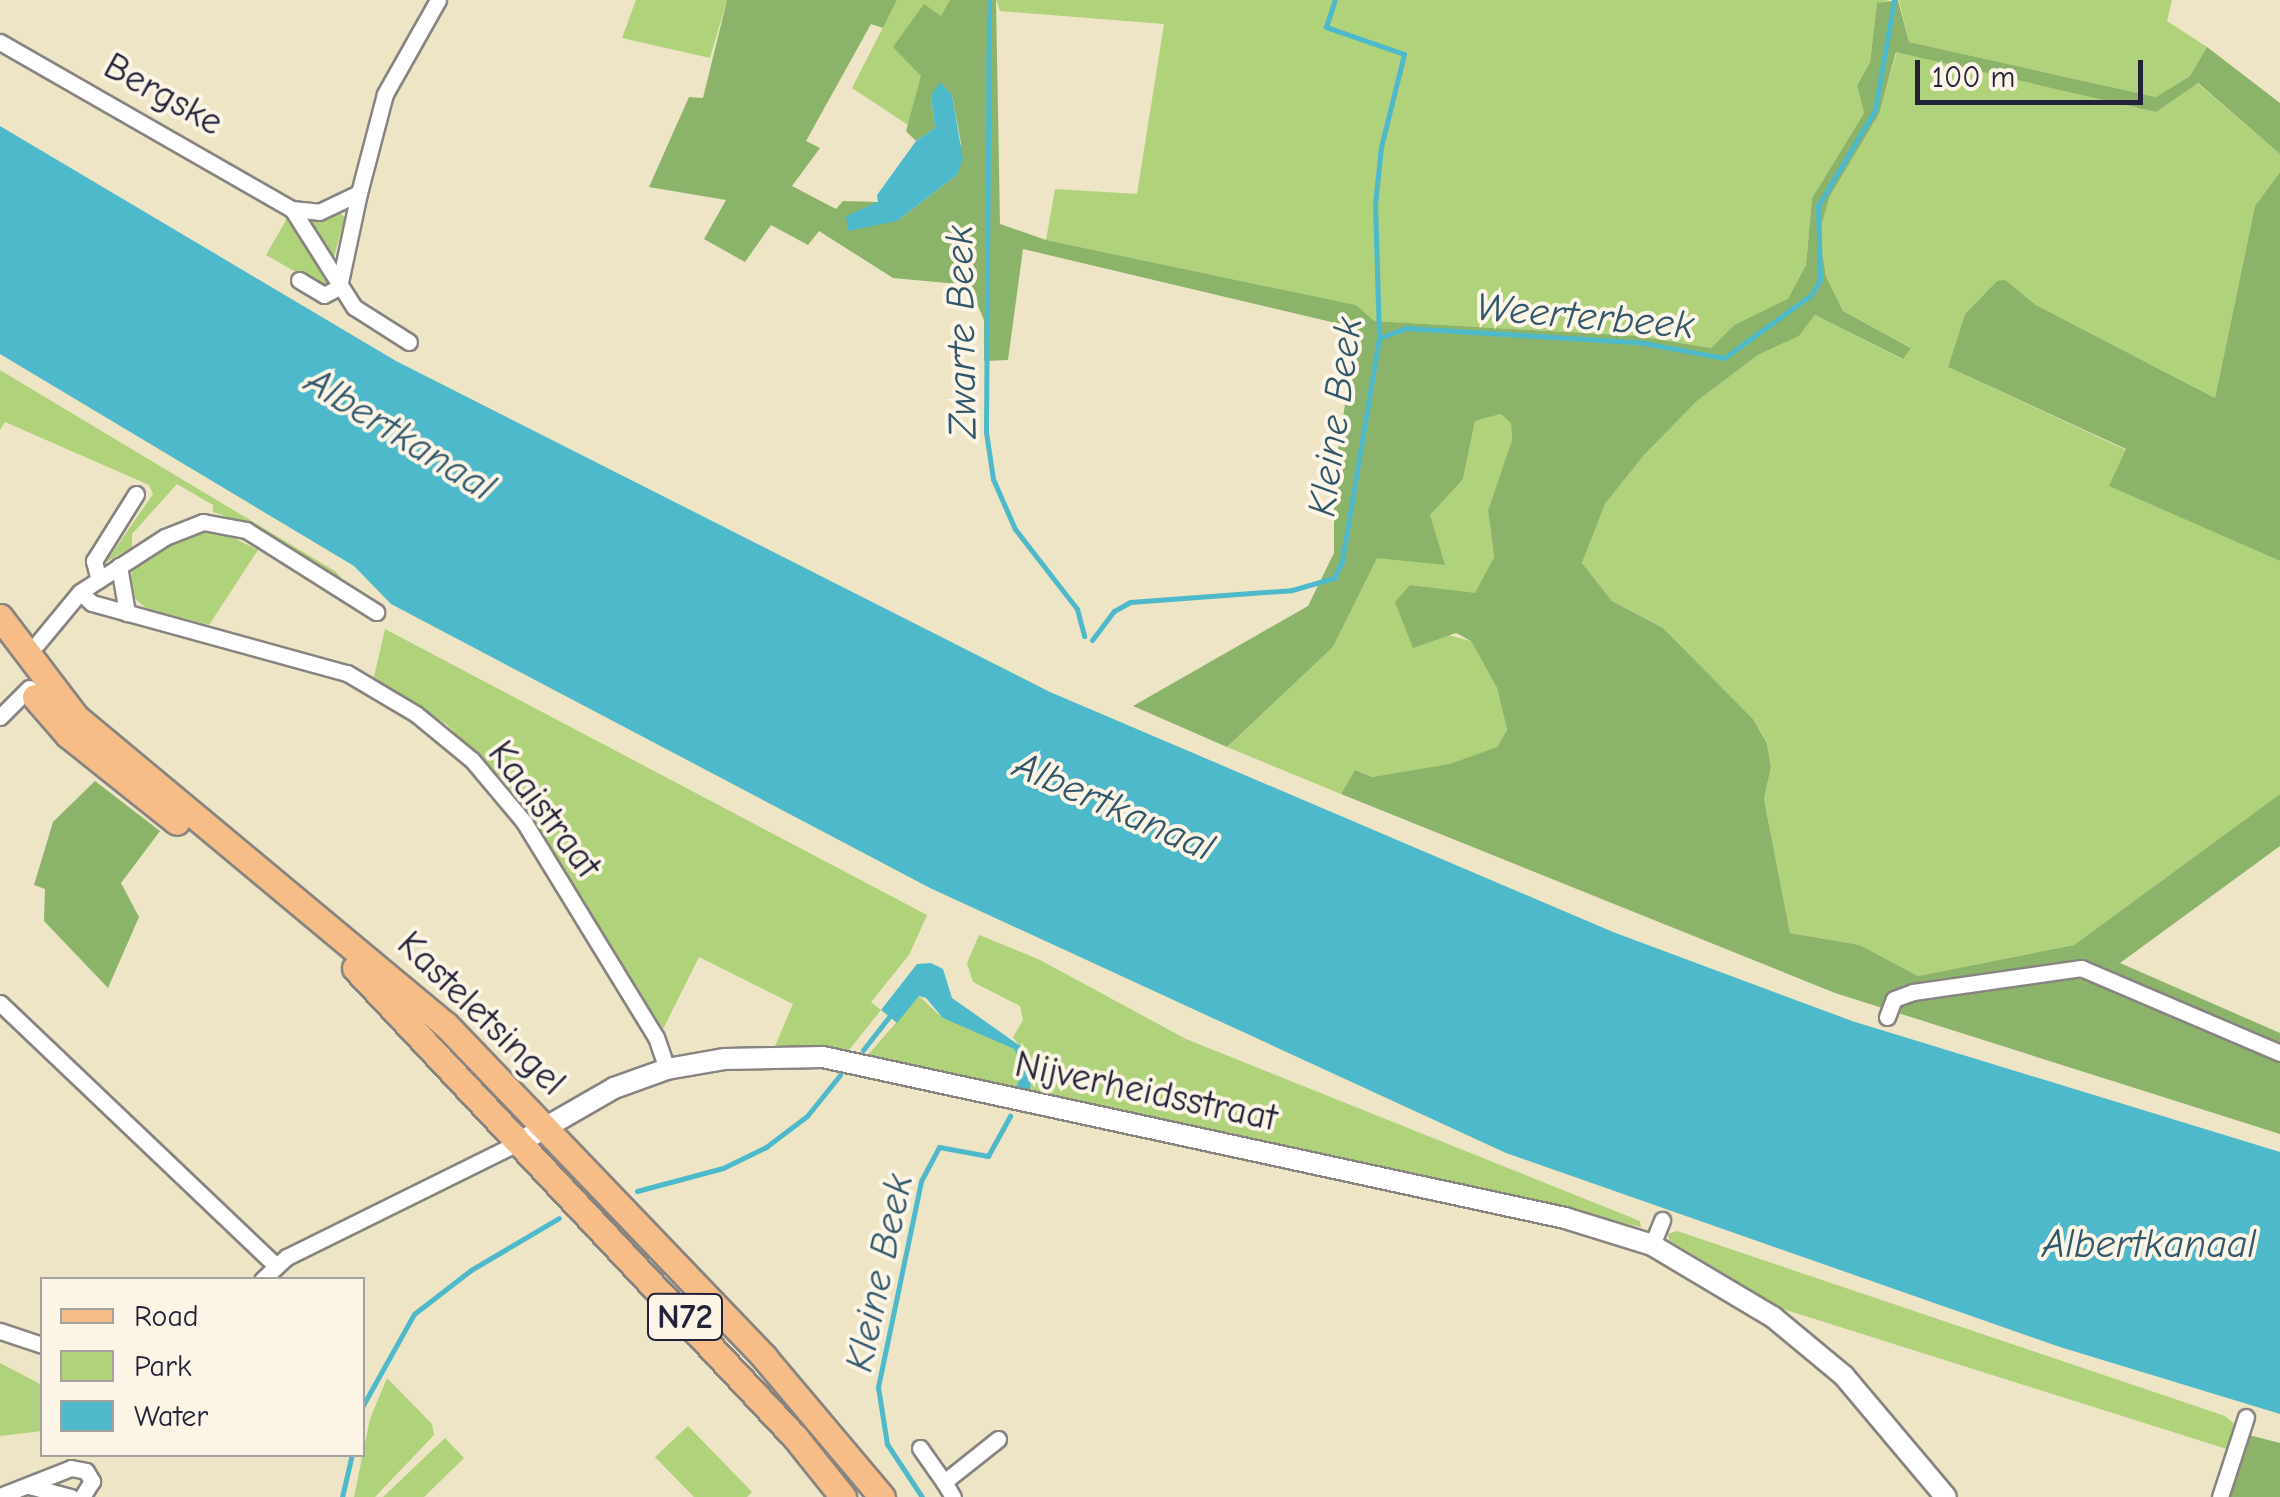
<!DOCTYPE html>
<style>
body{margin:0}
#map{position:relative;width:2280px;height:1497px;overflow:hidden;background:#ede5c5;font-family:"Comic Neue",sans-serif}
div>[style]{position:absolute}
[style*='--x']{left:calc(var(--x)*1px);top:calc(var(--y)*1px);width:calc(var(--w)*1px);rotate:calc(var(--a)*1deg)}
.green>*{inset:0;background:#afd27a}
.forest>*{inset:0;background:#8bb46a}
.water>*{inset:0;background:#4eb9ca}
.stream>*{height:5px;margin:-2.5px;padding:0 2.5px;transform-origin:2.5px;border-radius:2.5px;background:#4eb9ca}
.roads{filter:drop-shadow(2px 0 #888480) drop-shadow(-2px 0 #888480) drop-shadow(0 2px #888480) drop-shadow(0 -2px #888480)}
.minor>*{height:15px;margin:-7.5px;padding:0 7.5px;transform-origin:7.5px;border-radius:7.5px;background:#fff}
.tertiary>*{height:20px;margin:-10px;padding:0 10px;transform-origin:10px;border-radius:10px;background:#fff}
.primary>*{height:25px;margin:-12.5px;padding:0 12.5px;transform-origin:12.5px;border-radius:12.5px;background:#f7bd88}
span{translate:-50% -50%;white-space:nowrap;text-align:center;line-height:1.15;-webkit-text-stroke:8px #fcf5e5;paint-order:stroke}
.shield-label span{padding:2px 8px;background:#fcf5e5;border:2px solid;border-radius:8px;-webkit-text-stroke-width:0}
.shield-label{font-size:35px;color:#22223b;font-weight:700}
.street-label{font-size:38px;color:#22223b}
.water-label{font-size:40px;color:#31576d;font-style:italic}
.legend{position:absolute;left:40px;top:1277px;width:325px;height:180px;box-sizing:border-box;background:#fcf5e5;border:2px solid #a5a1a1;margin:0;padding:12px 18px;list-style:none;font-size:30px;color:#22223b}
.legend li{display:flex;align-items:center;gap:20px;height:50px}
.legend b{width:50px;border:2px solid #a5a1a1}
.scale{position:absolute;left:1915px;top:60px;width:228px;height:45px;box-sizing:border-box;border:5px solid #22223b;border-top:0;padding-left:12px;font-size:30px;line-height:35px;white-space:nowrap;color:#22223b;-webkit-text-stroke:8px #fcf5e5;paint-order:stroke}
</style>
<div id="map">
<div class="green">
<i style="clip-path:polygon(636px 0,727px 0,710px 58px,622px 38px)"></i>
<i style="clip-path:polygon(897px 0,950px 0,908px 125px,852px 88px)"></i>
<i style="clip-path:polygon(996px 0,1890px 0,1877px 4px,1870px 62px,1857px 84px,1864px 113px,1812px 198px,1806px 265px,1789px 299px,1734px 325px,1711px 348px,1638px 336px,1373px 321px,1355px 305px,1046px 240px,1055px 189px,1137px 194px,1164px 24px,1000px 11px)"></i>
<i style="clip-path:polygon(1899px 0,2172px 0,2167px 21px,2207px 47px,2190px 76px,2156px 97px,1909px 42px)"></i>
<i style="clip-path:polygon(1897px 51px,2156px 112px,2197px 83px,2280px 154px,2280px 172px,2255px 206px,2215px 398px,2036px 305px,2005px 281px,1997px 281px,1965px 314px,1948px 367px,2126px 450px,2110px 486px,2280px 561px,2280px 794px,2074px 945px,1918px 976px,1860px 945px,1790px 933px,1764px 799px,1771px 767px,1767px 742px,1753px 719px,1663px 628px,1612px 601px,1582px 563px,1605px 504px,1644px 455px,1697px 401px,1758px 355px,1799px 336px,1815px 315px,1902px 359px,1910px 347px,1843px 311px,1826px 276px,1819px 233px,1830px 196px,1879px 114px)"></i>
<i style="clip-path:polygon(339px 213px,345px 217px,333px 261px,308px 221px)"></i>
<i style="clip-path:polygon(289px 215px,330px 283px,326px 289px,266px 255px)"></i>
<i style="clip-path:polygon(0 370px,335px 571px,347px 584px,262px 529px,213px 512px,213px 505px,177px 484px,132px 534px,132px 547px,106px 562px,153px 494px,149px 485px,5px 422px,0 430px)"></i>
<i style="clip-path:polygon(1501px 414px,1511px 422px,1512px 440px,1488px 510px,1494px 557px,1475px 594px,1410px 585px,1448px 635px,1471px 641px,1497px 688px,1507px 730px,1497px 747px,1450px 765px,1372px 777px,1355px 770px,1341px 794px,1227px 747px,1333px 647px,1377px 557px,1463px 479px,1475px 421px)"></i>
<i style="clip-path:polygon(216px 529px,258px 550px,209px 625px,146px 608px,127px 592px,133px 569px,167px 544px)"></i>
<i style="clip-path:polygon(385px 629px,927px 915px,909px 955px,871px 1002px,881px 1010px,849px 1050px,775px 1046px,793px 1004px,699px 957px,663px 1029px,509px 786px,447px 725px,374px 677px)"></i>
<i style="clip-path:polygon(979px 935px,1038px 959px,1186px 1039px,1640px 1221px,1641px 1227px,1030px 1090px,1033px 1066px,1013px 1037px,1023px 1020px,1020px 1006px,973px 982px,967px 963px)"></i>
<i style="clip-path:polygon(919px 996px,938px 1014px,1014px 1049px,1024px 1070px,1016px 1087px,868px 1055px)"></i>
<i style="clip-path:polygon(1677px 1231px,2225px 1416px,2238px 1427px,2230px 1450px,1783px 1309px,1669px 1240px,1668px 1234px)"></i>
<i style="clip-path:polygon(0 1363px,42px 1385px,42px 1431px,0 1436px)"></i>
<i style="clip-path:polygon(387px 1378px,432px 1424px,434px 1435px,375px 1497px,354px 1497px,370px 1419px)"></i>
<i style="clip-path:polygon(688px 1426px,752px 1492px,747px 1497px,694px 1497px,655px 1457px)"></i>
<i style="clip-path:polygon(445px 1438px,464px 1458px,424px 1497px,383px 1497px)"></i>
</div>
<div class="forest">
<i style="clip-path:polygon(727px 0,897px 0,883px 28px,871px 24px,806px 141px,820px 148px,792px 186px,836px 209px,843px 201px,879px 202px,897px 221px,957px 175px,961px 143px,952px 95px,931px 96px,935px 128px,916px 141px,906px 131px,921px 76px,893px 47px,924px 4px,941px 16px,950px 0,996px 0,1000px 224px,1046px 240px,1356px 305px,1374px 321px,1638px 336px,1711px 348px,1734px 325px,1788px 299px,1806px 265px,1812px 198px,1864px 113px,1857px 85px,1870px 62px,1877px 3px,1898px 0,1909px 42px,2156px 97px,2190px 76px,2207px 47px,2280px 103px,2280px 154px,2198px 83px,2156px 112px,1896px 52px,1879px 114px,1830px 196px,1819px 233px,1826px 276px,1843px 311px,1911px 348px,1903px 359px,1815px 315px,1799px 336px,1758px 355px,1697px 401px,1644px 455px,1605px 504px,1582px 563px,1612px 601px,1663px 628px,1753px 719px,1767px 743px,1771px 767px,1764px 799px,1790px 933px,1860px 945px,1918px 976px,2074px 945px,2280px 794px,2280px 846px,2120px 963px,2280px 1033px,2280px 1134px,1835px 993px,1341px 794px,1355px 770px,1372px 777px,1450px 764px,1497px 747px,1507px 730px,1497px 688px,1471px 641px,1456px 633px,1413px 648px,1395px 602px,1410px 585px,1475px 593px,1494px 557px,1488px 510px,1512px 440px,1511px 423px,1501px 414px,1475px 421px,1463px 479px,1430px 515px,1445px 565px,1377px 558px,1333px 647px,1227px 747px,1133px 706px,1308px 606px,1334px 553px,1334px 475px,1357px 328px,1023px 249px,1008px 360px,984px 361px,984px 320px,969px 285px,893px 278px,819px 231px,808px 245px,771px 225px,745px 262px,704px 239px,726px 200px,649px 187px,689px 97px,703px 98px)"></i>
<i style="clip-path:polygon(2280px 172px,2280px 561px,2109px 486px,2126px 449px,1948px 367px,1965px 314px,1997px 281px,2005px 280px,2036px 305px,2215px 398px,2255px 206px)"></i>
<i style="clip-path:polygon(95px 781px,160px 831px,121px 883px,139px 917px,108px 988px,44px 921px,45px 889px,34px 885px,53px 822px)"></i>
<i style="clip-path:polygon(2241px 1433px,2280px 1443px,2280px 1497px,2227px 1497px)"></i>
</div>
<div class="water">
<i style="clip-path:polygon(940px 82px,952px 95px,963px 159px,957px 175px,897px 221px,848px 231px,846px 216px,878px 202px,877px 195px,916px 141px,935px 128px,931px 96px)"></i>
<i style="clip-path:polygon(0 126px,396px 361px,1050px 692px,1613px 932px,1852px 1021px,2280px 1152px,2280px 1414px,2060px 1347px,1506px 1153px,930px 888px,391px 604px,354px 566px,0 354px)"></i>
<i style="clip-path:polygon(931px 963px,943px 969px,952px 998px,1026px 1050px,1033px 1066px,1030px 1090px,1016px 1087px,1024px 1070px,1014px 1049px,943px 1018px,926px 998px,919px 996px,897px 1023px,881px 1010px,917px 964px)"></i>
</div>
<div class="stream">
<i style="--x:989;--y:0;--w:432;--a:90.4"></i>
<i style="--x:986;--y:432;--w:48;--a:81.5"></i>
<i style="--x:993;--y:479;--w:55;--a:66.3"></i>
<i style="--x:1015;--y:529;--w:101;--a:52.2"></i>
<i style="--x:1077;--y:609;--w:28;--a:75"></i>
<i style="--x:1379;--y:338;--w:29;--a:-20"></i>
<i style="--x:1406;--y:328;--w:232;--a:3.5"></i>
<i style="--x:1638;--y:342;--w:87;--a:10.5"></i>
<i style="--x:1724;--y:358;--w:107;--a:-35.9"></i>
<i style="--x:1811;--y:295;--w:17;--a:-59"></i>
<i style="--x:1820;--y:280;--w:74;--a:-91.5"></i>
<i style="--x:1818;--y:206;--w:112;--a:-59.3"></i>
<i style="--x:1875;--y:110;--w:112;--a:-80.2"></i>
<i style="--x:1092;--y:640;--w:36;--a:-53"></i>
<i style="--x:1114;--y:611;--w:18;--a:-29"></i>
<i style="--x:1130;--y:602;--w:162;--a:-4.2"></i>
<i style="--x:1292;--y:590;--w:44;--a:-15.9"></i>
<i style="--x:1334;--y:578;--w:19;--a:-65"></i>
<i style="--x:1342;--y:561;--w:226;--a:-80.6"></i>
<i style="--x:1379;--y:338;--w:133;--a:-91.7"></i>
<i style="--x:1375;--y:205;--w:58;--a:-84.1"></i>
<i style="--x:1381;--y:147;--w:96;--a:-76.1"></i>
<i style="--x:1404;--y:54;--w:83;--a:-160.9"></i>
<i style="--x:1326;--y:27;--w:28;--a:-72"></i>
<i style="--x:863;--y:1050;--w:47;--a:-51.9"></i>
<i style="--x:637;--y:1191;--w:89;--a:-15"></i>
<i style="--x:723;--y:1168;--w:48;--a:-26"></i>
<i style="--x:766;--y:1147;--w:51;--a:-37.1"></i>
<i style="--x:807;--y:1116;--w:53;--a:-51.2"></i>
<i style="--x:362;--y:1407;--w:107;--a:-60.8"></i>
<i style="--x:414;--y:1314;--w:72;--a:-37.7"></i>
<i style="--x:471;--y:1270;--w:102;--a:-30.6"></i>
<i style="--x:342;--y:1497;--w:44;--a:-76.9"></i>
<i style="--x:922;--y:1497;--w:64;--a:-123.4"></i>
<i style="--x:887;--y:1444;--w:58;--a:-99"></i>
<i style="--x:878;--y:1387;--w:210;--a:-78.2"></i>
<i style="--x:921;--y:1181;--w:38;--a:-62"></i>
<i style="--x:939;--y:1147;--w:50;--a:10.4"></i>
<i style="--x:988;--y:1156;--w:46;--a:-61.2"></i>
</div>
<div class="roads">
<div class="minor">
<i style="--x:0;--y:42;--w:336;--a:29.8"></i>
<i style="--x:292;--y:209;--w:116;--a:57.7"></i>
<i style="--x:354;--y:307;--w:65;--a:32.5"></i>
<i style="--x:292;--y:209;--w:27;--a:6"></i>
<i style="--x:319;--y:212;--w:44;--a:-25.4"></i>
<i style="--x:359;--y:193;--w:102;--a:-75.3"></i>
<i style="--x:385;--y:94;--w:108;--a:-60.6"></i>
<i style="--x:299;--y:280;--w:29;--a:31"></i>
<i style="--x:324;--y:295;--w:17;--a:-28"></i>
<i style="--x:339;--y:287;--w:96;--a:-78"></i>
<i style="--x:119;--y:566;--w:48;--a:80.3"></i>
<i style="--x:99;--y:580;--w:20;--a:-105"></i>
<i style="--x:94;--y:561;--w:79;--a:-57.9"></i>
<i style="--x:80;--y:592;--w:16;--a:43"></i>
<i style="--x:92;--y:603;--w:264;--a:15.4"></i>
<i style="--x:347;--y:673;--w:80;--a:30.7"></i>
<i style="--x:416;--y:714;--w:72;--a:39.4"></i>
<i style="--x:472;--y:760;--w:81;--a:50"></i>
<i style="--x:524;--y:822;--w:252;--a:58.5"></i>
<i style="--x:656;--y:1037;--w:34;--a:71"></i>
<i style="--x:37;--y:644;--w:67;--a:-50.4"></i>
<i style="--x:80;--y:592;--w:101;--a:-32.9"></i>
<i style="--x:165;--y:537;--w:41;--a:-21.5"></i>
<i style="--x:203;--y:522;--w:44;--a:10.5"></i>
<i style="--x:246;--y:530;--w:154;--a:32.2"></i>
<i style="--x:0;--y:717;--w:41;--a:-45"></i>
<i style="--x:0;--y:1003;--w:380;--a:43.6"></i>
<i style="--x:1887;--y:1017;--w:19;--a:-69"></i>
<i style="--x:1894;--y:999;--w:20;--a:-20"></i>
<i style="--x:1913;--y:992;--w:170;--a:-8.1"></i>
<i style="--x:2081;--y:968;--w:216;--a:23.1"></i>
<i style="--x:1652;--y:1245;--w:27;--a:-68"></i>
<i style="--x:262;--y:1280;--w:34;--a:-43"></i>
<i style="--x:287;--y:1257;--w:262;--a:-26.3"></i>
<i style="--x:0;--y:1331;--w:44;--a:18.4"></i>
<i style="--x:920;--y:1448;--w:42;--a:54.8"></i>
<i style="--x:29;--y:1486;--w:43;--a:14.7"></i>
<i style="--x:0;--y:1496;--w:76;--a:-21.5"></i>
<i style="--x:71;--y:1468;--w:15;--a:11"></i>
<i style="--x:86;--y:1471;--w:12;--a:59"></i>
<i style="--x:92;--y:1481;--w:19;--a:122"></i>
<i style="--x:953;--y:1497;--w:17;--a:-121"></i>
<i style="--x:944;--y:1482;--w:69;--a:-38.5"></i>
<i style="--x:2220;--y:1497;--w:84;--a:-72"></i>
</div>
<div class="tertiary">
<i style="--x:522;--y:1141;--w:106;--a:-29.9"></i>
<i style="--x:614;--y:1088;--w:56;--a:-19.7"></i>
<i style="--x:667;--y:1069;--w:59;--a:-9.8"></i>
<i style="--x:725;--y:1059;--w:98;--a:-1.2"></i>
<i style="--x:823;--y:1057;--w:759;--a:12.24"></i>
<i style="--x:1565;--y:1218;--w:91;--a:17.2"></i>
<i style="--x:1652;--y:1245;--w:141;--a:30.8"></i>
<i style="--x:1773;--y:1317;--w:92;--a:39.7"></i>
<i style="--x:1844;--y:1376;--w:158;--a:49.9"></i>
</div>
<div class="primary">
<i style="--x:0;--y:617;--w:126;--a:52.8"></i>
<i style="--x:76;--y:717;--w:481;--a:39.8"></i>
<i style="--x:446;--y:1025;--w:460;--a:46.2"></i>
<i style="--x:764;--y:1357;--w:183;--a:49.9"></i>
<i style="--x:35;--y:697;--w:50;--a:49"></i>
<i style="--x:68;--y:735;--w:139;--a:38.6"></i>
<i style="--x:355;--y:968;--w:643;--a:46.83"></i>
<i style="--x:795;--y:1437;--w:77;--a:51.3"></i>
</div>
</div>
<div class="shield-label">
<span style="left:685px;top:1317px">N72</span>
</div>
<div class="street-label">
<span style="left:163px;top:95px;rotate:29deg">Bergske</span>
<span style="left:544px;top:810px;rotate:53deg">Kaaistraat</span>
<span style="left:481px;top:1014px;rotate:44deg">Kasteletsingel</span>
<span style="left:1146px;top:1092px;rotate:12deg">Nijverheidsstraat</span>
</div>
<div class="water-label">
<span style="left:1585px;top:316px;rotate:5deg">Weerterbeek</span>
<span style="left:961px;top:332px;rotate:-91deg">Zwarte Beek</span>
<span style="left:1335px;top:417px;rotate:-82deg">Kleine Beek</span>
<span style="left:400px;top:434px;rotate:32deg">Albertkanaal</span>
<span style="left:1114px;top:806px;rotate:24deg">Albertkanaal</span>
<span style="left:2149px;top:1244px">Albertkanaal</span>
<span style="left:879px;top:1273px;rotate:-78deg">Kleine Beek</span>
</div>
<ul class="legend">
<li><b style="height:12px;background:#f7bd88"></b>Road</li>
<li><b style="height:28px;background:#afd27a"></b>Park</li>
<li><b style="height:28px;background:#4eb9ca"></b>Water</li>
</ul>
<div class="scale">100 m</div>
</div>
